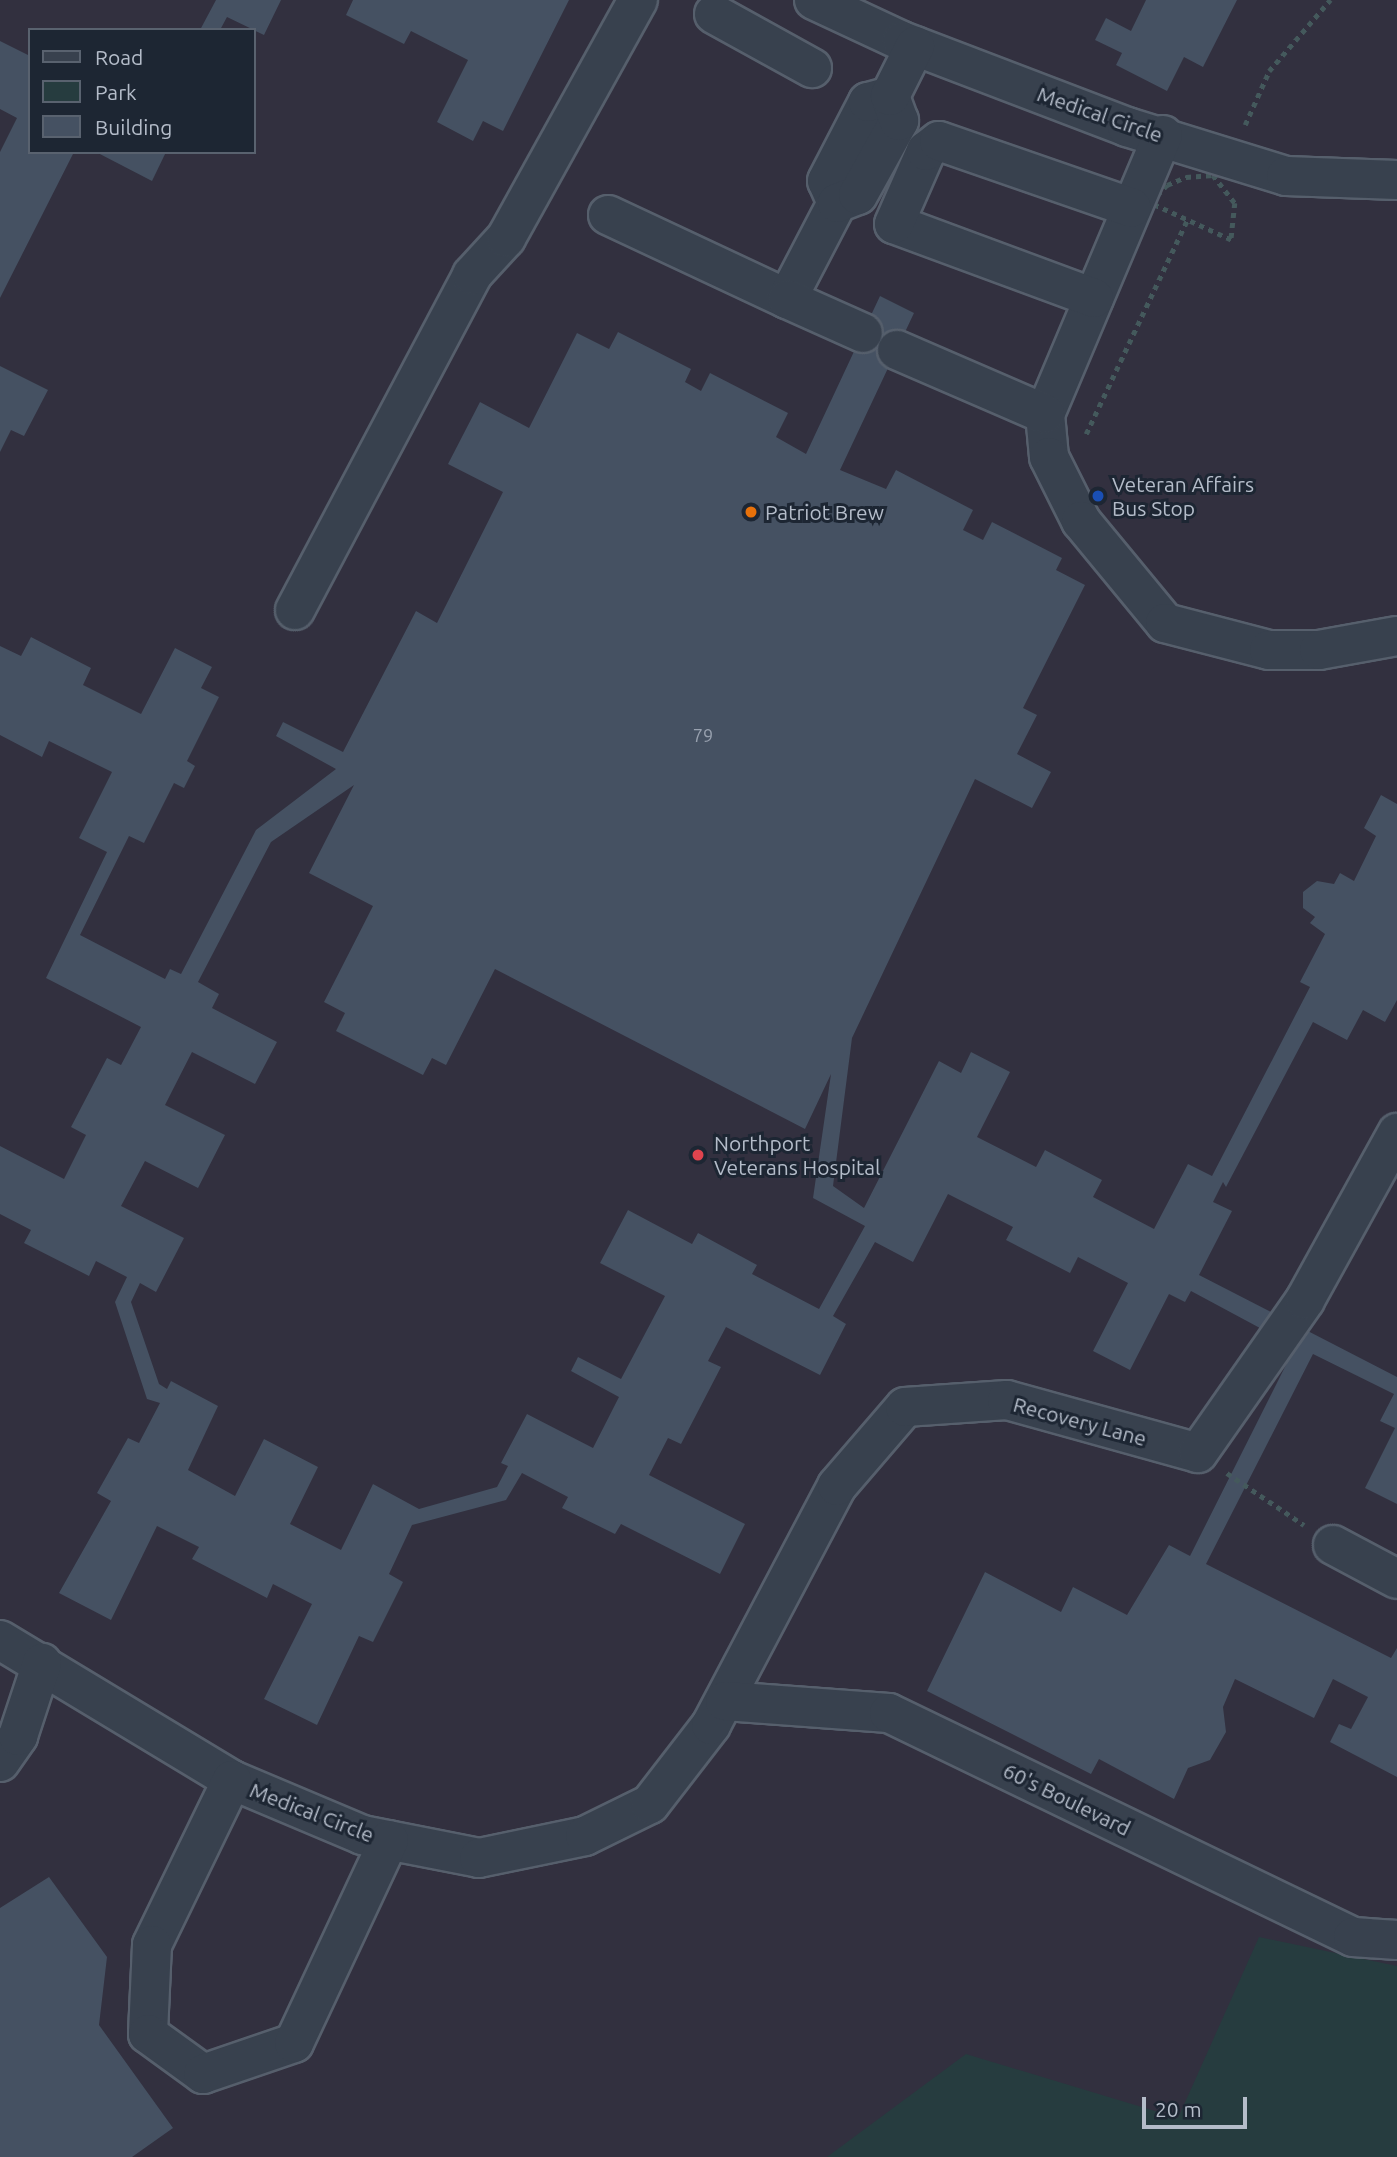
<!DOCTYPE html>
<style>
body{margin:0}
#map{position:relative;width:1397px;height:2157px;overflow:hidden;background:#242f3e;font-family:Ubuntu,sans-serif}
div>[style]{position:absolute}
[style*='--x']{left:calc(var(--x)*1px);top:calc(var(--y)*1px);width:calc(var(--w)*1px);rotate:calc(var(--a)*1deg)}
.medical>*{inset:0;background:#32303f}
.green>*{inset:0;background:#263c3f}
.building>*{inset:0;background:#455162}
.path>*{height:4.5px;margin-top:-2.25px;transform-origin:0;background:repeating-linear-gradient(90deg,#44595c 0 5px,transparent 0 10px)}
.roads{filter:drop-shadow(2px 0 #565f6c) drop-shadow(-2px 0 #565f6c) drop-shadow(0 2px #565f6c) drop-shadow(0 -2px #565f6c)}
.minor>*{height:38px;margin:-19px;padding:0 19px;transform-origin:19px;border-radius:19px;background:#38414e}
.dots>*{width:19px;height:19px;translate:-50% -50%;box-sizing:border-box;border:4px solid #1d2633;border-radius:50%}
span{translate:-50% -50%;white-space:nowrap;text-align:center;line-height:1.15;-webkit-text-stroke:6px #1d2633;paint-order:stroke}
.number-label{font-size:18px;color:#98a1af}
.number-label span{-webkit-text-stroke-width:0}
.street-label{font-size:21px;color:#b4bcc9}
.poi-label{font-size:21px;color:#b4bcc9}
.left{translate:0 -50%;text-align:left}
.legend{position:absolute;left:28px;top:28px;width:228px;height:126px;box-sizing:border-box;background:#1d2633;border:2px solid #59626f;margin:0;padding:9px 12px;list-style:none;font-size:21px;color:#b4bcc9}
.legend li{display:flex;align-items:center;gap:14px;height:35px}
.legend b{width:35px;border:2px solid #59626f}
.scale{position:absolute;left:1142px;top:2097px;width:105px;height:32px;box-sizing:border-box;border:4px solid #b4bcc9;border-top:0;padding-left:9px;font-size:21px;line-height:24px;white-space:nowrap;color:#b4bcc9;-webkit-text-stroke:5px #1d2633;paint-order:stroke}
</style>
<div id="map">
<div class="medical">
<i style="clip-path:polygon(evenodd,0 0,1397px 0,1397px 2157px,0 2157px,0 0,30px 30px,254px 30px,254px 152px,30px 152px,30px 30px)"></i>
</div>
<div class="green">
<i style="clip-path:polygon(1259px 1937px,1397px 1966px,1397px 2157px,827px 2157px,966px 2054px,1178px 2118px)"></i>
</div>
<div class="building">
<i style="clip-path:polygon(216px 0,281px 0,264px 35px,227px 17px,220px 30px,200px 30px)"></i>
<i style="clip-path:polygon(353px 0,569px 0,503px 131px,483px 121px,473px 141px,437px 122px,468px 60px,411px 31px,404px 44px,346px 15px)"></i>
<i style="clip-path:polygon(1146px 0,1237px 0,1203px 67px,1184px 57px,1167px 91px,1116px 65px,1122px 53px,1095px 40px,1106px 18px,1131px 31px)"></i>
<i style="clip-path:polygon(0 41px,30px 56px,30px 152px,74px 152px,0 298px,0 152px,17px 118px,0 109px)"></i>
<i style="clip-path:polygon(96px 152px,166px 152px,152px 181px)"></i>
<i style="clip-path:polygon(evenodd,880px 296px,914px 313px,840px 470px,886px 489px,896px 470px,973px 510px,963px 530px,983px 540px,992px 522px,1062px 558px,1056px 570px,1085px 585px,1023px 708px,1037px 715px,1017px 754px,1051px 772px,1032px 808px,975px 779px,852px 1038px,833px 1186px,864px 1208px,939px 1061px,961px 1073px,971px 1052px,1010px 1072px,977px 1137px,1036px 1167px,1045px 1150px,1102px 1180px,1093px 1197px,1154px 1229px,1188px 1164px,1212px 1176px,1310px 987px,1300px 982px,1325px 934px,1310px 923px,1315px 917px,1303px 908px,1303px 892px,1317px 881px,1334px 884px,1340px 873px,1354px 881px,1376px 836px,1364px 828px,1381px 795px,1397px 804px,1397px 1000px,1385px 1022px,1363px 1010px,1347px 1040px,1313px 1022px,1226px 1187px,1223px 1182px,1213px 1202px,1232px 1211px,1199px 1275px,1397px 1377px,1397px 1504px,1365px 1488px,1395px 1428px,1380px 1421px,1394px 1394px,1313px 1354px,1206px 1564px,1391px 1658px,1397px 1648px,1397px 1777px,1330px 1742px,1339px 1724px,1351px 1729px,1368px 1697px,1333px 1679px,1314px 1718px,1235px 1679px,1223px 1707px,1226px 1732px,1210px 1760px,1188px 1768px,1174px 1799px,1099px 1759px,1091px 1774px,927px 1691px,985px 1572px,1061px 1612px,1073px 1587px,1127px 1615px,1169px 1545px,1190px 1556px,1295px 1347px,1191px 1291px,1185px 1302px,1169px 1294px,1130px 1370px,1093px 1351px,1128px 1283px,1078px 1257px,1070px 1273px,1006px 1240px,1013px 1227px,948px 1194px,913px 1262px,875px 1242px,833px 1316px,846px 1324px,820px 1375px,726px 1327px,708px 1361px,721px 1367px,681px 1444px,668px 1438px,649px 1475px,745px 1524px,720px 1574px,621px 1524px,615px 1534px,562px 1508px,568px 1497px,522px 1473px,506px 1500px,412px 1525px,389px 1574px,403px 1582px,373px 1642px,359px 1636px,317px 1725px,264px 1699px,312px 1604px,273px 1584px,267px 1598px,192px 1559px,199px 1547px,157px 1526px,111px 1620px,59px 1593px,111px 1501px,97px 1493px,128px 1438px,139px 1443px,160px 1403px,147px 1399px,115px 1302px,127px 1277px,96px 1261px,89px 1276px,24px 1243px,31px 1230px,0 1214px,0 1146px,64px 1179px,86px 1135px,71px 1127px,107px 1058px,121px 1065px,141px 1027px,46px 978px,107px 852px,79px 838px,112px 772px,49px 741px,42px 757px,0 735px,0 646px,21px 656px,31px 637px,91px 668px,83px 685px,141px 714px,175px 648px,212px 667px,201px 688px,219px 697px,187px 761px,195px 766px,184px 788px,174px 783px,144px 843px,129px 836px,80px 935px,165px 979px,170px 969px,181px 974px,256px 830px,336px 769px,276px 736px,283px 722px,343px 752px,416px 611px,437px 623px,503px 492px,448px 464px,480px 402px,529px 428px,577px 333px,609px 349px,618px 332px,691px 369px,685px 382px,701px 391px,710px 373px,788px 413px,776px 437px,806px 454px,880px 296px,354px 785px,309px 873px,373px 906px,324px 1002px,345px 1013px,336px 1031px,423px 1075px,432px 1058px,446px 1065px,495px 969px,805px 1129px,831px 1074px,813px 1198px,865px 1226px,819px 1309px,752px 1274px,757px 1265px,698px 1233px,692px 1244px,628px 1210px,600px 1263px,665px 1296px,621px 1379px,578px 1357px,571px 1371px,619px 1397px,593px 1448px,527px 1414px,501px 1463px,508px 1466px,497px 1487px,419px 1509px,373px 1484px,341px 1550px,290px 1524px,318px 1467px,264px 1439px,235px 1496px,188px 1470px,218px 1406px,171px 1381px,167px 1389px,159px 1384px,131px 1302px,140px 1283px,156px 1292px,184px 1238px,121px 1206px,145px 1161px,198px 1188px,225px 1135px,165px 1105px,192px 1052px,255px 1084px,277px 1042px,212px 1008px,219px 994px,198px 982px,271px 842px,354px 785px)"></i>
<i style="clip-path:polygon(0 366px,48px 390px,24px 436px,11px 430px,0 452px)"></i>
<i style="clip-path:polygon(49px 1877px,107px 1957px,99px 2025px,173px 2128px,132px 2157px,0 2157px,0 1908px)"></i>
</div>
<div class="path">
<i style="--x:1245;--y:125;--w:59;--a:-66"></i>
<i style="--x:1269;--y:71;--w:94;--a:-49.3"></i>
<i style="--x:1213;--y:175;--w:36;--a:52"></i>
<i style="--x:1235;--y:203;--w:37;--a:96"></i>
<i style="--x:1231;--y:240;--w:89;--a:-155.4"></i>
<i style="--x:1150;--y:203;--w:25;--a:-47"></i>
<i style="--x:1167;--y:185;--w:21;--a:-23"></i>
<i style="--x:1186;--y:177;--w:27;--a:-4"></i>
<i style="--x:1086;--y:434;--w:237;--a:-64.7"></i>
<i style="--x:1227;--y:1473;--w:93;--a:34"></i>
</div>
<div class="roads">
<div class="minor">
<i style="--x:814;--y:0;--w:97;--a:25"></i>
<i style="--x:902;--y:41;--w:241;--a:20.9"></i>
<i style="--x:1127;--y:127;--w:166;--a:17.1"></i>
<i style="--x:1286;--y:176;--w:111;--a:2.1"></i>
<i style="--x:714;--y:14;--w:112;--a:28.9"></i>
<i style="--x:1163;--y:135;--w:303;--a:112.9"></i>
<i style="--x:1045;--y:414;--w:43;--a:84.7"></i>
<i style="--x:1049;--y:457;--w:72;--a:63.4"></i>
<i style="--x:1081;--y:521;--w:132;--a:50.5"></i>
<i style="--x:1165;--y:623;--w:107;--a:14.6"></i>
<i style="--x:1269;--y:650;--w:50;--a:0"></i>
<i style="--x:1319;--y:650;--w:79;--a:-10.2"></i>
<i style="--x:837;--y:203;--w:24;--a:-114"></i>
<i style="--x:827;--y:181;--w:89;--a:-62.6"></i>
<i style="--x:868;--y:102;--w:23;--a:-15"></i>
<i style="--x:608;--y:215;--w:198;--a:25.1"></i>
<i style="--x:787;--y:299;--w:108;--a:-62.5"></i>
<i style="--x:837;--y:203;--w:22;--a:-21"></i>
<i style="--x:858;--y:195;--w:85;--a:-61"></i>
<i style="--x:899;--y:121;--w:27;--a:-110"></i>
<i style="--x:890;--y:96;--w:56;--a:-63.4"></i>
<i style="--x:1094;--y:298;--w:213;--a:-159.7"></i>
<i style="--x:894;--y:224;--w:80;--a:-66.3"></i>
<i style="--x:926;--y:151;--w:16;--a:-38"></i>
<i style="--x:939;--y:141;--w:204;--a:19.1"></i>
<i style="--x:787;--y:299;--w:83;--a:24.1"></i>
<i style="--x:897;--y:350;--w:161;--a:23.4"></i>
<i style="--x:295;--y:610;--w:379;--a:-62.1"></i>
<i style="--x:472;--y:275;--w:50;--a:-47.4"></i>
<i style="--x:506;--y:238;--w:272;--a:-61"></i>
<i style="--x:1333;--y:1545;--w:72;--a:28"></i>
<i style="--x:0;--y:1640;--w:271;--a:31.1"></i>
<i style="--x:232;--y:1780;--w:141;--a:22.9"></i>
<i style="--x:362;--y:1835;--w:119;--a:11.1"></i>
<i style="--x:479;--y:1858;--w:108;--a:-11.7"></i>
<i style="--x:585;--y:1836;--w:72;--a:-26.2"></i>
<i style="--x:650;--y:1804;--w:100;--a:-52.3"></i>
<i style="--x:711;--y:1725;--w:270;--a:-62.2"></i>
<i style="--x:837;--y:1486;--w:104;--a:-49.3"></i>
<i style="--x:905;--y:1407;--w:102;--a:-3.9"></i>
<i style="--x:1007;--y:1400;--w:198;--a:15.5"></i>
<i style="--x:1198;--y:1453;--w:187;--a:-55"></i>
<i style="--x:1305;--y:1300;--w:191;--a:-61.1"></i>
<i style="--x:725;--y:1701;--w:164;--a:4.2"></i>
<i style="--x:889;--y:1713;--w:515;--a:25.77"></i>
<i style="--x:1353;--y:1937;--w:44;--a:3.9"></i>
<i style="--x:0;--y:1762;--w:32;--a:-55"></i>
<i style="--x:18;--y:1736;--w:77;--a:-71.8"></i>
<i style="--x:232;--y:1780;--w:183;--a:115.9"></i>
<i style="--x:152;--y:1945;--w:89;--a:92.6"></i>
<i style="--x:148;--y:2034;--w:68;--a:36"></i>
<i style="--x:203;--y:2074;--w:96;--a:-18.8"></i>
<i style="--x:294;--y:2043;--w:224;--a:-64.9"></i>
</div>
</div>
<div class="dots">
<i style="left:1098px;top:496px;background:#1a4fb4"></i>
<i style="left:751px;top:512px;background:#e8710a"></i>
<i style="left:698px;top:1155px;background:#e0444e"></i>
</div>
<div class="number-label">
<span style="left:703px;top:735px">79</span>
</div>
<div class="street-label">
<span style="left:1100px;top:114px;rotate:19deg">Medical Circle</span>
<span style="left:1080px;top:1421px;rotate:15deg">Recovery Lane</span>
<span style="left:1067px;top:1799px;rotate:26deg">60's Boulevard</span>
<span style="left:312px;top:1812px;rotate:21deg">Medical Circle</span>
</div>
<div class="poi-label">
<span class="left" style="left:1112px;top:496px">Veteran Affairs<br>Bus Stop</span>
<span class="left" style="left:765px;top:512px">Patriot Brew</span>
<span class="left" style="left:714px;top:1155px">Northport<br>Veterans Hospital</span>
</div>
<ul class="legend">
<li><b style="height:9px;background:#38414e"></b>Road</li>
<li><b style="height:19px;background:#263c3f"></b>Park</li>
<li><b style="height:19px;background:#455162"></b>Building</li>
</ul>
<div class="scale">20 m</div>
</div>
